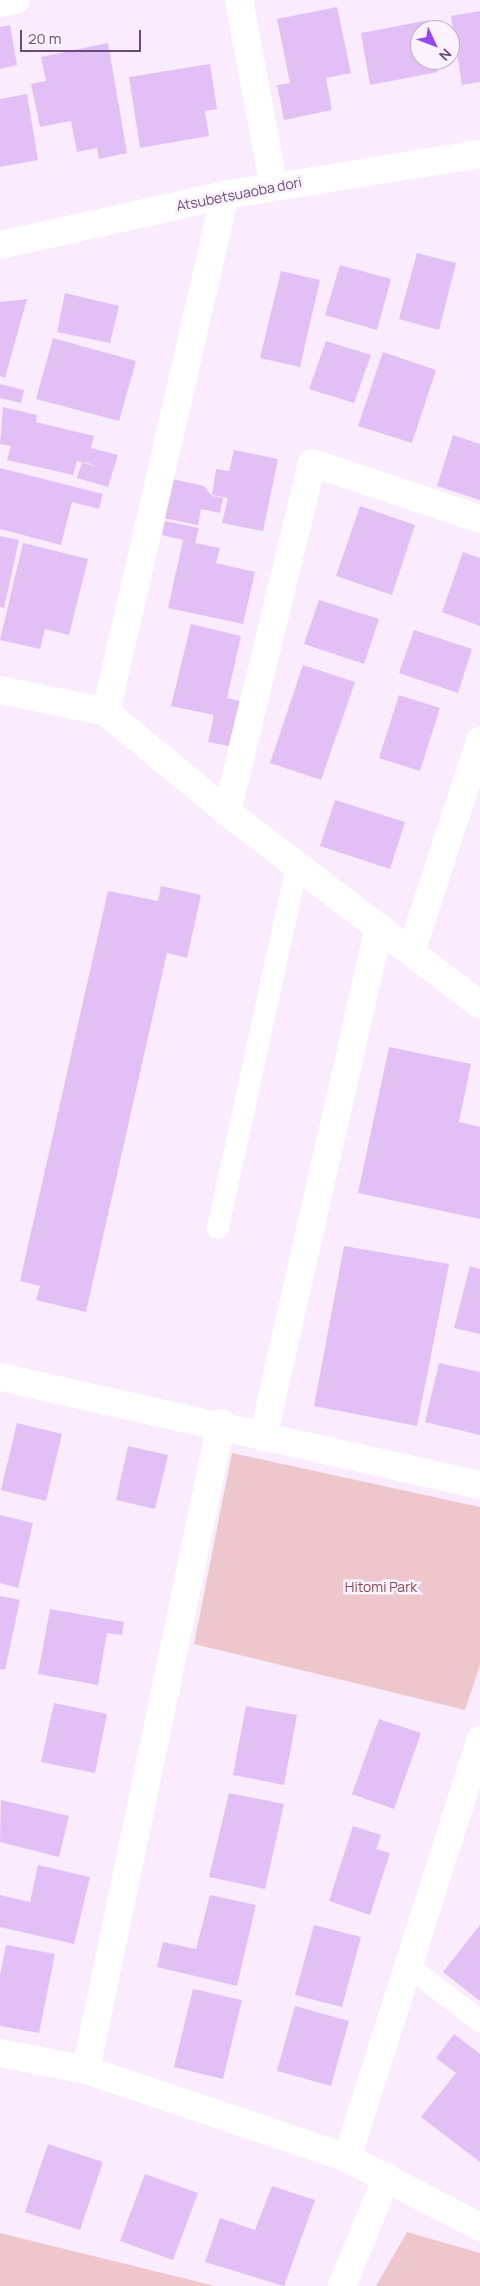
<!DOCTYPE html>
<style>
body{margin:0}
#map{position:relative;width:480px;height:2286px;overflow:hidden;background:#fbebfe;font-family:Manrope,sans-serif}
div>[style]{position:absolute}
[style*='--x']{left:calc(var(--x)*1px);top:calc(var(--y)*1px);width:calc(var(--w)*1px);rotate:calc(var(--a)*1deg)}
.green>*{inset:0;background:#eec7cd}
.building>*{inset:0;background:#e2c0f6}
.service>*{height:22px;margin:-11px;padding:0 11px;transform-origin:11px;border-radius:11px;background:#fff}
.minor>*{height:28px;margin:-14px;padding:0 14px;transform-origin:14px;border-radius:14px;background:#fff}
.tertiary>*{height:28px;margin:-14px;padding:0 14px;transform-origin:14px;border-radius:14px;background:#fff}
span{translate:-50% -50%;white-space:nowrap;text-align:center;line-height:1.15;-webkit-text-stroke:5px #fdf2ff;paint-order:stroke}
.street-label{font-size:14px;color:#684a7c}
.park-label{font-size:14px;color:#8f464a}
.north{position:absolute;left:410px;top:20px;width:50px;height:50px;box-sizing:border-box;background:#fdf2ff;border:1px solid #c1afcb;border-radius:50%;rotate:133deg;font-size:14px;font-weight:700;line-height:20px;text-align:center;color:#684a7c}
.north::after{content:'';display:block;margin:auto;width:18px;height:22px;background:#9748ef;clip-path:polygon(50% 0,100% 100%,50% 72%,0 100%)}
.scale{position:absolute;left:20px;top:30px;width:121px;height:22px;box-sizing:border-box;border:2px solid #684a7c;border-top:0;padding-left:6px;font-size:15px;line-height:18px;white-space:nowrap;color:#684a7c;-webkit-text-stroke:4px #fdf2ff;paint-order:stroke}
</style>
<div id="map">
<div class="green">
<i style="clip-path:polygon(232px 1453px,480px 1507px,480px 1665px,465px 1710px,194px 1644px)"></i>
<i style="clip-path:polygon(407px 2232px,480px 2253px,480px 2286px,376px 2286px)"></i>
<i style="clip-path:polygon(0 2233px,215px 2286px,0 2286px)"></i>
</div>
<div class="building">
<i style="clip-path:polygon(337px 7px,351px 73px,326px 78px,332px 110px,284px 120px,277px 85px,290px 83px,277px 19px)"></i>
<i style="clip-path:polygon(480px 11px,480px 82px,462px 85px,451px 16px)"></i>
<i style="clip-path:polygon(429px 20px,430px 30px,420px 30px,420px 60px,436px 60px,438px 72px,370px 85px,361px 33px)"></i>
<i style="clip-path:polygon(10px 25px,17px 65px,0 69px,0 27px)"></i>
<i style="clip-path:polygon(108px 43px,127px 153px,99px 159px,97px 148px,77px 152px,71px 121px,40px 127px,31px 84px,46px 81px,41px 57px)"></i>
<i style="clip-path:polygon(210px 64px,217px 109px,205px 111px,209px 136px,140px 148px,129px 77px)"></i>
<i style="clip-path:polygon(27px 94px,38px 160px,0 167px,0 99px)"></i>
<i style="clip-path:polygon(417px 253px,456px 263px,439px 330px,399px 319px)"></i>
<i style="clip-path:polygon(340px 265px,391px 279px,377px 330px,325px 315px)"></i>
<i style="clip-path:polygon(281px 271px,320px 280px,300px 367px,260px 358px)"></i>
<i style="clip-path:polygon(65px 293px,119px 306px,110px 343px,57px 332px)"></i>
<i style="clip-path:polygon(27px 299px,5px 378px,0 376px,0 302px)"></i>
<i style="clip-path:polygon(53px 338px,136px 361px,119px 421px,36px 399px)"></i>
<i style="clip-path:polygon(326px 341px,371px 355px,354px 403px,309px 389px)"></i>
<i style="clip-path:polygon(383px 352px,436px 370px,412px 443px,358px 426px)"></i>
<i style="clip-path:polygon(0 384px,24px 390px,21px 403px,0 398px)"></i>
<i style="clip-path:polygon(3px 407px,37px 415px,36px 422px,94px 436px,91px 448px,118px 455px,108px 487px,77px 478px,82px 462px,97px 467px,88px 463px,77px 461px,73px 475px,7px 460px,11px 446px,0 444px)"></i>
<i style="clip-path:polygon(453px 435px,480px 444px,480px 500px,437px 486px)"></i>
<i style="clip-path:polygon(234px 450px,278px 459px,263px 531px,222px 523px,228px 498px,212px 495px,216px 469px,229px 471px)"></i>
<i style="clip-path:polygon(0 468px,103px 494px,99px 509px,72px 502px,61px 545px,0 529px)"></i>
<i style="clip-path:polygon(172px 479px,204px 486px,212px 496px,223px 498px,220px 513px,201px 509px,198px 525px,163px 518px)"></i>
<i style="clip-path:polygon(360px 506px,415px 525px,392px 595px,336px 576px)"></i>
<i style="clip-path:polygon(165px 521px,199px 528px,195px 543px,220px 548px,216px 563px,255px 572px,243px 624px,168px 608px,183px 540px,162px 535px)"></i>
<i style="clip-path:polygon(0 536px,19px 540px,4px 608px,0 607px)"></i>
<i style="clip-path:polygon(23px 543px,88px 559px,69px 635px,45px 629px,40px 649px,0 640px)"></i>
<i style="clip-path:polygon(463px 552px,480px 558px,480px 626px,442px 612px)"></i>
<i style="clip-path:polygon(319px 600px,379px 619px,364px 664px,304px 644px)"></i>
<i style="clip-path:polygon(191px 624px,241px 636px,227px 698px,240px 701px,229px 746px,208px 742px,214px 715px,171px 706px)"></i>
<i style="clip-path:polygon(414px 630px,472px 649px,458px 693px,399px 673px)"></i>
<i style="clip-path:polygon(303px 665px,355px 682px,321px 780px,270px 763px)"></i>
<i style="clip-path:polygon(399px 695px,440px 708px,420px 771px,379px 758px)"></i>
<i style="clip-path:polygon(335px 800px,405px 822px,390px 869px,320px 846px)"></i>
<i style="clip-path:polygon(161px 886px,201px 895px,187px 958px,167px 953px,86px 1312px,36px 1300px,40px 1286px,20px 1281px,108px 891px,158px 901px)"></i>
<i style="clip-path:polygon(389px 1047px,471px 1064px,459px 1122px,480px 1127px,480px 1219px,358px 1193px)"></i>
<i style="clip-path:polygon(344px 1246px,449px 1264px,417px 1426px,314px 1406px)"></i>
<i style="clip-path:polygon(470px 1266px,480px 1269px,480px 1334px,454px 1328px)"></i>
<i style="clip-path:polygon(439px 1363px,480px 1372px,480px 1435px,425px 1422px)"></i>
<i style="clip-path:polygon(17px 1423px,62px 1434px,46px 1501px,1px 1490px)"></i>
<i style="clip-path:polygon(128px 1446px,168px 1455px,155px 1509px,116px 1500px)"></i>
<i style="clip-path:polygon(0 1515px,33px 1523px,18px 1588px,0 1583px)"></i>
<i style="clip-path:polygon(0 1596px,20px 1600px,5px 1670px,0 1669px)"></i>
<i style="clip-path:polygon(50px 1609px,124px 1622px,122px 1635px,107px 1633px,98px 1685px,38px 1674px)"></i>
<i style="clip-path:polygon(54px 1703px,107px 1714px,95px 1773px,41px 1762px)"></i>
<i style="clip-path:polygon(246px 1706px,297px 1715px,284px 1785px,233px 1775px)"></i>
<i style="clip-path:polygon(379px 1719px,421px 1733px,394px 1809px,352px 1794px)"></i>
<i style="clip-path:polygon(229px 1793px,284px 1804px,265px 1889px,209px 1877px)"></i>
<i style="clip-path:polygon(1px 1800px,69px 1816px,59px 1857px,0 1842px)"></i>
<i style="clip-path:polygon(353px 1826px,381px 1835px,376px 1849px,390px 1853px,370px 1915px,329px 1901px)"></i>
<i style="clip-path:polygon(38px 1865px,90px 1877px,74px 1944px,0 1927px,0 1895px,30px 1902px)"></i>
<i style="clip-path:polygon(210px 1895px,256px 1905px,237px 1986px,157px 1967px,163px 1942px,196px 1949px)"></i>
<i style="clip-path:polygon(314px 1925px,361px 1937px,342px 2007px,295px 1995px)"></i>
<i style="clip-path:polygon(480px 1925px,480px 2001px,443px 1972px)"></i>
<i style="clip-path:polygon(6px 1945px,55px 1954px,39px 2033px,0 2026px,0 1975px)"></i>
<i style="clip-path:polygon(193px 1989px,242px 2000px,223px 2079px,174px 2067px)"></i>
<i style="clip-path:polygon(295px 2006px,349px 2021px,331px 2086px,277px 2071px)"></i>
<i style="clip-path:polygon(454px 2034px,480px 2054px,480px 2162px,421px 2117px,456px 2073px,436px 2058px)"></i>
<i style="clip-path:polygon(48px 2144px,103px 2162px,80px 2230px,25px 2212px)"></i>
<i style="clip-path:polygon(145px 2174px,198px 2193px,173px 2260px,120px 2241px)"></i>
<i style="clip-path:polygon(272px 2186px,315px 2200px,284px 2286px,205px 2262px,220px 2218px,255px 2230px)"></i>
</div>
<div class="service">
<i style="--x:218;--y:1228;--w:371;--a:-77.7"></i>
<i style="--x:408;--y:1966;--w:91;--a:37.4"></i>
</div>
<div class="minor">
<i style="--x:239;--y:0;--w:190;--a:79.4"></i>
<i style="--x:0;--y:3;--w:16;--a:-11"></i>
<i style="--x:0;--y:690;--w:108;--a:11.7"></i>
<i style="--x:106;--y:712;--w:157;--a:39.6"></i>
<i style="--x:227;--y:812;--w:318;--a:37.3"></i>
<i style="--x:106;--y:712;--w:531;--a:-77.04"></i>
<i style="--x:227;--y:812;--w:359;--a:-76.3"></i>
<i style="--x:312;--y:463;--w:177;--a:18.4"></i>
<i style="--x:411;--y:952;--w:222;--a:-71.9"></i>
<i style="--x:0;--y:1377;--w:492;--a:12.7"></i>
<i style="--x:263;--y:1437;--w:523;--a:-77.19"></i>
<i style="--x:0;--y:2053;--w:88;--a:11.2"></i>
<i style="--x:86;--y:2070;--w:275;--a:18.6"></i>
<i style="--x:347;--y:2158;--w:150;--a:27.4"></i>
<i style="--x:86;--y:2070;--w:661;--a:-78.21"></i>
<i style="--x:347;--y:2158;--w:439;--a:-72.3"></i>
<i style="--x:342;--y:2286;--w:118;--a:-67.6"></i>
</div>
<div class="tertiary">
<i style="--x:0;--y:245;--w:230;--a:-12.5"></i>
<i style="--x:225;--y:195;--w:258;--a:-9.1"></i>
</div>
<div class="street-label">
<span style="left:239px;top:194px;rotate:-11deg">Atsubetsuaoba dori</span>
</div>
<div class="park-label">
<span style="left:381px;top:1587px">Hitomi Park</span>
</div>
<div class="north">N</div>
<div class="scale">20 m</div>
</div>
